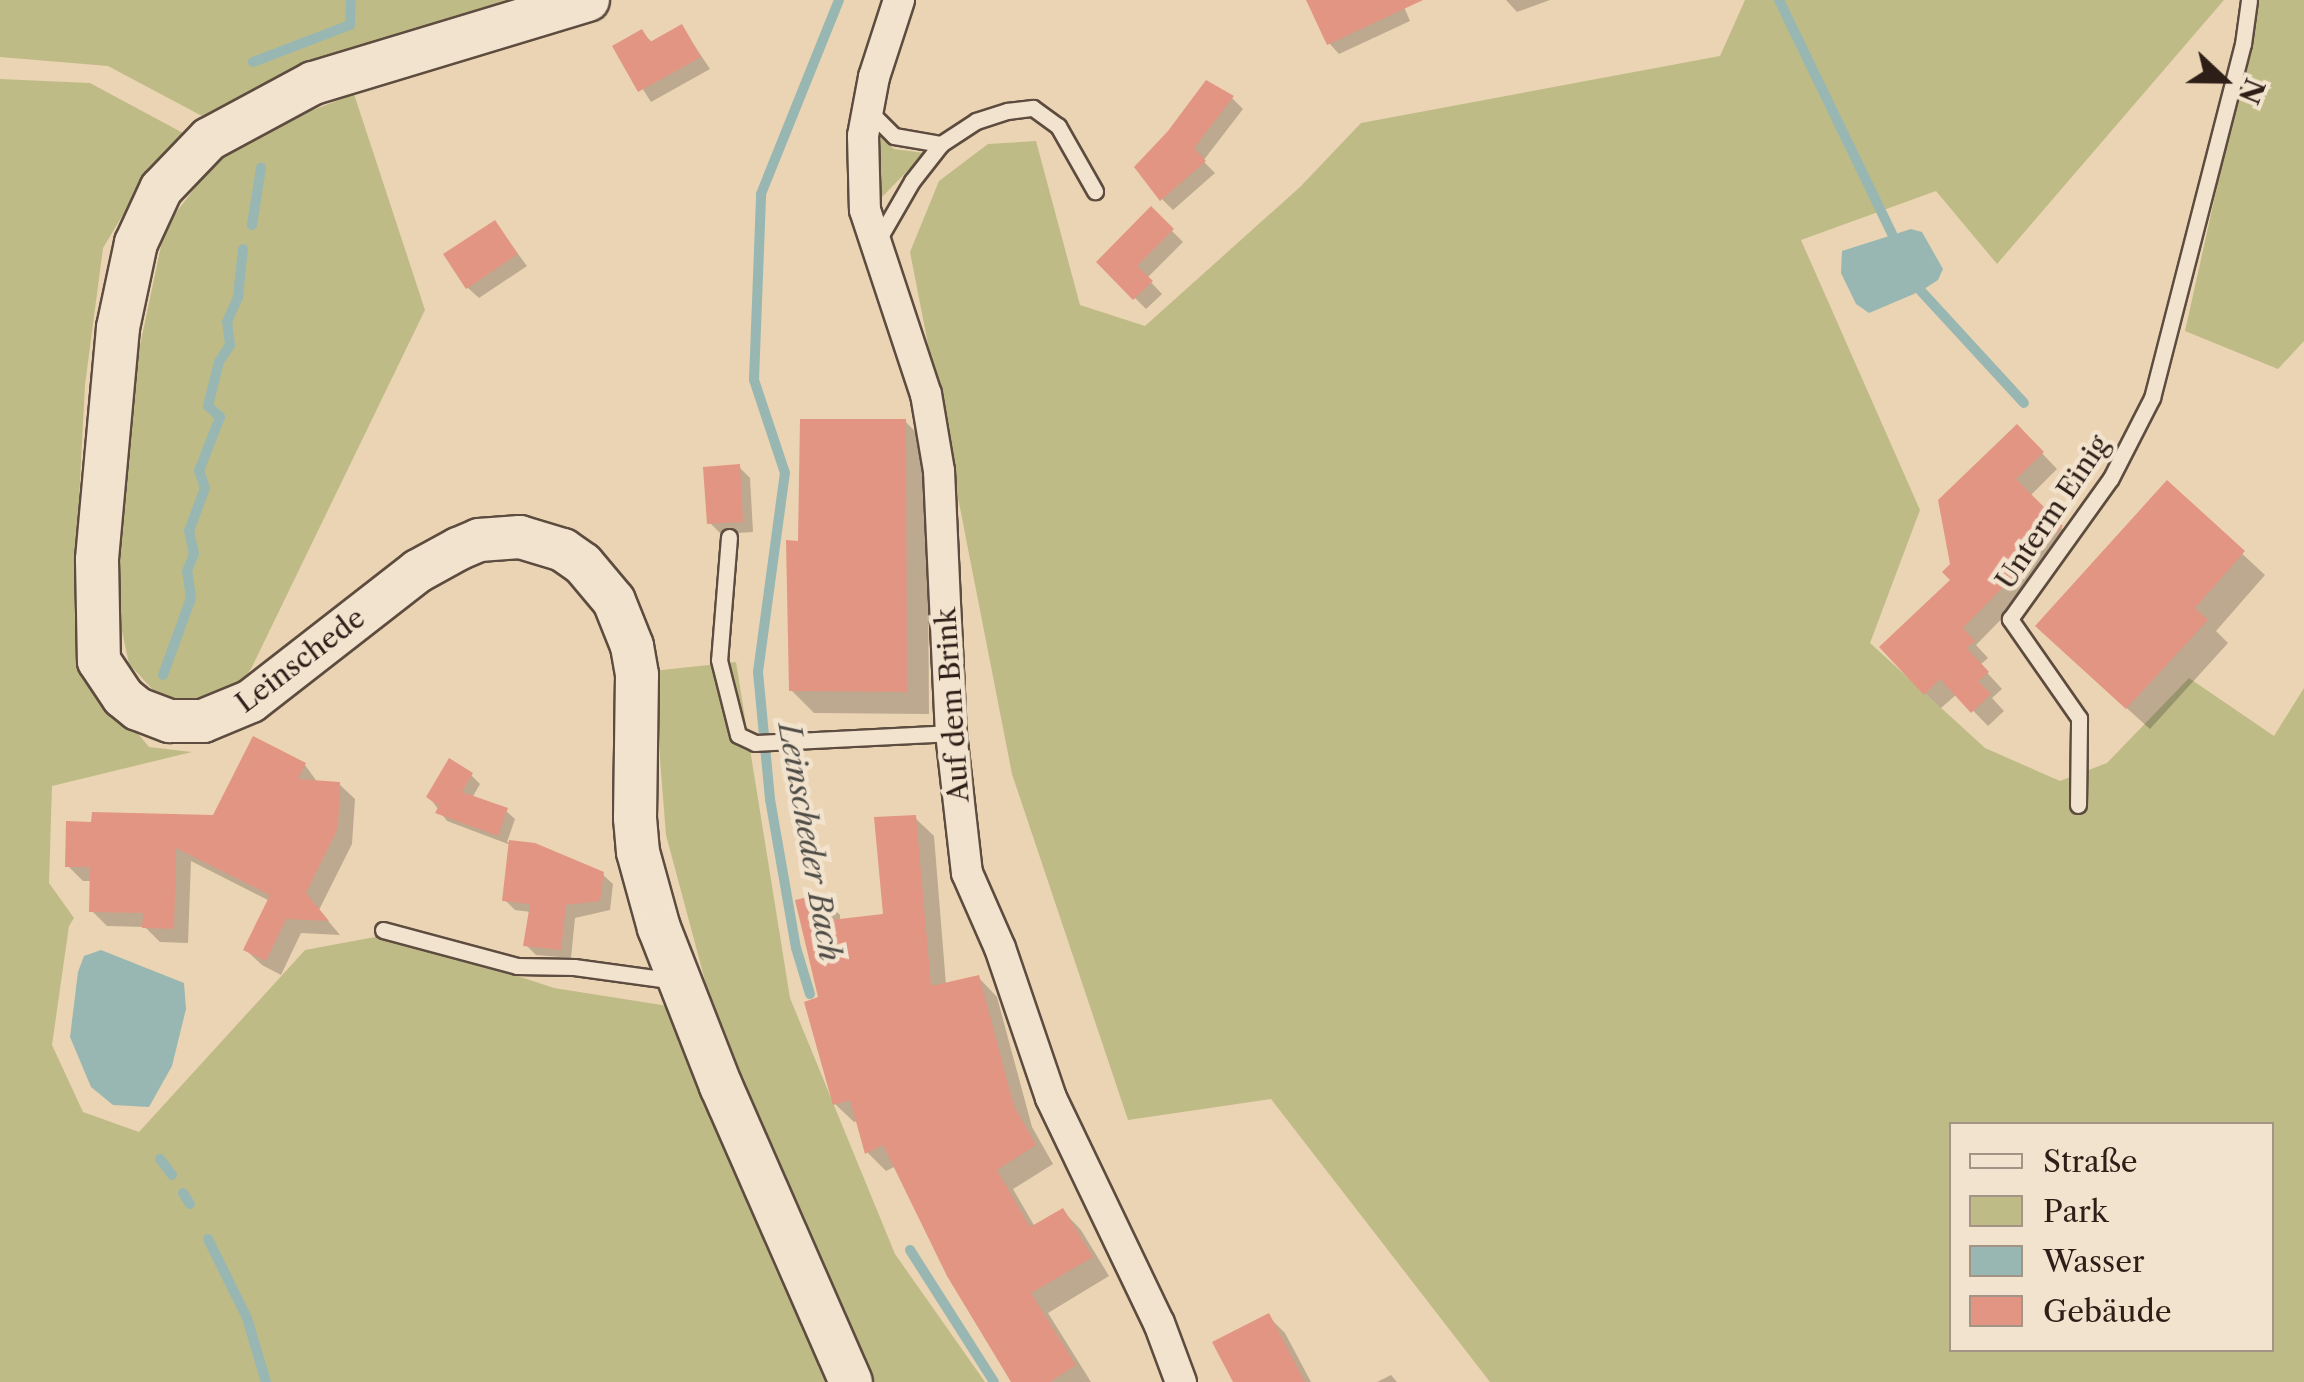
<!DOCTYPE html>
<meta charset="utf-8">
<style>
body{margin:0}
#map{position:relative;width:2304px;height:1382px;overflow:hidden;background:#ebd4b3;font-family:"Libre Caslon Text",serif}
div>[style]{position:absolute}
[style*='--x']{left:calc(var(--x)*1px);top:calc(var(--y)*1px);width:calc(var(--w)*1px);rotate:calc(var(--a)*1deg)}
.green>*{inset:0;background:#bfbb87}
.water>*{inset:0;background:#99b7b2}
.shadow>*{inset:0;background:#0003}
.stream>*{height:10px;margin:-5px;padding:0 5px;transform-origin:5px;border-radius:5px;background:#99b7b2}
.building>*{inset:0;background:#e29582}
.roads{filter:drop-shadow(2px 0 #5d4c3f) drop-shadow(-2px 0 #5d4c3f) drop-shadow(0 2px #5d4c3f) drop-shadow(0 -2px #5d4c3f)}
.lane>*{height:15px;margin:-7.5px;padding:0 7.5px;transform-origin:7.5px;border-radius:7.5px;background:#f2e3ce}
.street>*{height:30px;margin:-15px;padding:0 15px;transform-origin:15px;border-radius:15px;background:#f2e3ce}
.secondary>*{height:42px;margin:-21px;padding:0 21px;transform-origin:21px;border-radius:21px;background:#f2e3ce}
span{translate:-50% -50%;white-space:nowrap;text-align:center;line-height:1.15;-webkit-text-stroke:9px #f2e3ce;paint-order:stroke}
.street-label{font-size:28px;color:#2e1e18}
.water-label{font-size:30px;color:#4e4c46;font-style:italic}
.legend{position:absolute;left:1949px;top:1122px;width:325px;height:230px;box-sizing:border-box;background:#f2e3ce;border:2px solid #a49485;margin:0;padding:12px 18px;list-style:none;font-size:30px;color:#2e1e18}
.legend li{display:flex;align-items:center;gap:20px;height:50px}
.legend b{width:50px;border:2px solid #a49485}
.north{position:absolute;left:2174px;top:30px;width:100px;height:100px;-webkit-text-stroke:8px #f2e3ce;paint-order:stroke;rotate:112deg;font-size:28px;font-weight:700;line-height:40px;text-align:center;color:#2e1e18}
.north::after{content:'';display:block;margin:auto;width:35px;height:45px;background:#2e1e18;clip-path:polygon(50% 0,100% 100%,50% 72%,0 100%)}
</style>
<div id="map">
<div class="green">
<i style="clip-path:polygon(0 0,524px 0,324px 58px,202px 116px,108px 66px,0 57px)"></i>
<i style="clip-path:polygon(evenodd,1745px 0,2224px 0,1997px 264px,1936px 191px,1801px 240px,1920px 510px,1870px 643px,1985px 748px,2060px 781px,2107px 763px,2189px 678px,2274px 736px,2304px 688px,2304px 1382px,1490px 1382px,1271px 1099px,1128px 1120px,1012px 774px,910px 252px,939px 181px,988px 144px,1036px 141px,1080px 305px,1145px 326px,1300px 187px,1361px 123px,1720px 56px,1745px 0,1952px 1124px,2272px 1124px,2272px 1350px,1952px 1350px,1952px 1124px)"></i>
<i style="clip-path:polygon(2254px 0,2304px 0,2304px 341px,2278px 369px,2185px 331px,2248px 48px)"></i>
<i style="clip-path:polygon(0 79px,90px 83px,183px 133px,142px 183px,103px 248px,85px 385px,76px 559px,97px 684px,149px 747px,192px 752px,52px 786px,49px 883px,74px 918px,69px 926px,52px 1045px,83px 1112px,139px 1132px,305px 950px,375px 937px,434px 948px,554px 988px,668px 1006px,776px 1271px,828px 1382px,0 1382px)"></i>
<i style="clip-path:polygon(354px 94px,425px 310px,252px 667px,221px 712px,178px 717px,129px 664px,107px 561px,127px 407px,165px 227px,216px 160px,267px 128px)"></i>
<i style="clip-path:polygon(879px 135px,894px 149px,925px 153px,880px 199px)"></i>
<i style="clip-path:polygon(736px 662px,790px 998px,895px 1254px,985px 1382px,862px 1382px,711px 1003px,666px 835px,653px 671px)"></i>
</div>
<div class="water">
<i style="clip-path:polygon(1911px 229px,1922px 232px,1943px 269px,1938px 280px,1921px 291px,1869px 313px,1856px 304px,1841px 273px,1842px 251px)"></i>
<i style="clip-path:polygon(101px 950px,184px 983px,186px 1009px,172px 1066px,149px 1107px,113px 1105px,91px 1087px,70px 1037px,78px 972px,84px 956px)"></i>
</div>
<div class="shadow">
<i style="clip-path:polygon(1360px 0,1401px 0,1410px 21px,1339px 54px,1329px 43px)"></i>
<i style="clip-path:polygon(1506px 0,1550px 0,1517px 12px)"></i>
<i style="clip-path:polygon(682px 27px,710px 69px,651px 102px,616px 47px,642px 32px,653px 43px)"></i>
<i style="clip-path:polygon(1232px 98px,1243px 109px,1203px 161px,1215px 173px,1173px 210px,1162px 199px,1170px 133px)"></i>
<i style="clip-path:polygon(1151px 210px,1183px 242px,1147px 278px,1162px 294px,1146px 309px,1099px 262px)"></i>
<i style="clip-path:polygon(495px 223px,527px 266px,479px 298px,467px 287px)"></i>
<i style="clip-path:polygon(905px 421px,927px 444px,929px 714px,814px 713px,791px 690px,800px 543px)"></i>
<i style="clip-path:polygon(2017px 427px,2057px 469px,2030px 496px,2076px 543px,1976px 645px,1988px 658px,1980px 665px,2002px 689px,1992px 698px,2004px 711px,1988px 726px,1957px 694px,1941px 708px,1925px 693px,1954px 580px,1953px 565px)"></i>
<i style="clip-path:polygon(739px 467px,750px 478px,753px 532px,721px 534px,710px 523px)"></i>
<i style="clip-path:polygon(2167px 484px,2265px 575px,2216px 631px,2228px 643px,2150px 729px,2060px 648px)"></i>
<i style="clip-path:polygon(305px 765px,318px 783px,339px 784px,355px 799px,352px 844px,319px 910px,340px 935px,301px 933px,281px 975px,262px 965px,246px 950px,270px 901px,191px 861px,188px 943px,160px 942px,145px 927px,107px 926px,92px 911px,92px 881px,83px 881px,68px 866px,215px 818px)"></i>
<i style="clip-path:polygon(471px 775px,480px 784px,472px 798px,506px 811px,515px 819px,507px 842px,534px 846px,602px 874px,613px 884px,610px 910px,575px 918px,571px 958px,536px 955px,526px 945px,531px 912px,515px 910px,505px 900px,511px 845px,447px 821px,429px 797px)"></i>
<i style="clip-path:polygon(915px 818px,934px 836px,946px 985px,979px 978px,997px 997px,1032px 1127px,1053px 1164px,1013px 1189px,1035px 1227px,1063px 1211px,1081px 1230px,1109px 1276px,1048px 1313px,1091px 1382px,1014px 1382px,896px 1166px,886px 1171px,868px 1153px,859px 1121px,854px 1122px,835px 1104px,821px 999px,821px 896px,840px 915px,840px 922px,886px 916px)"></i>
<i style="clip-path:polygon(1268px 1316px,1285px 1333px,1311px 1382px,1236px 1382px)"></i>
<i style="clip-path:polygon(1391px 1375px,1397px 1382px,1377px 1382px)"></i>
</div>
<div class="stream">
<i style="--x:1779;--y:0;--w:260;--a:64.2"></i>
<i style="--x:253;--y:62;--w:104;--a:-20.9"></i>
<i style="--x:350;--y:25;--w:25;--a:-88"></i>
<i style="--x:252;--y:225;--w:58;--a:-81"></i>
<i style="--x:1921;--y:291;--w:152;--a:47.4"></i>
<i style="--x:163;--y:675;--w:82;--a:-70"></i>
<i style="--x:191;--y:598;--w:27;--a:-98"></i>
<i style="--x:187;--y:571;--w:18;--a:-68"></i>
<i style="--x:194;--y:554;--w:24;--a:-102"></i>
<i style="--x:189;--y:531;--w:46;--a:-69.6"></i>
<i style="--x:205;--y:488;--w:18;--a:-109"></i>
<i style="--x:199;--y:471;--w:58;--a:-68.7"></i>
<i style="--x:220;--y:417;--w:16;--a:-137"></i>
<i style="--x:208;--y:406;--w:45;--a:-76"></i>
<i style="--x:219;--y:362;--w:20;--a:-57"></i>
<i style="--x:230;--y:345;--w:23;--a:-97"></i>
<i style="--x:227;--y:322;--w:27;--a:-66"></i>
<i style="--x:238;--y:297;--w:48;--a:-84.1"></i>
<i style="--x:810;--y:994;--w:48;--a:-106.9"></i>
<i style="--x:796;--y:948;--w:151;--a:-99.9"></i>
<i style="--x:770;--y:799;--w:128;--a:-95.4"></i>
<i style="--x:758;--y:672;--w:201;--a:-82.3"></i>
<i style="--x:785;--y:473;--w:98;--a:-108.4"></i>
<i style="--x:754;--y:380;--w:186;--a:-87.8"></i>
<i style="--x:761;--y:194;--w:209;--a:-68.1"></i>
<i style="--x:160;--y:1159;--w:20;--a:53"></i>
<i style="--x:183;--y:1193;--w:13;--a:58"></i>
<i style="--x:208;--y:1239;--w:88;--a:63.7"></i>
<i style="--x:247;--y:1318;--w:67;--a:73.5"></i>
<i style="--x:910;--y:1250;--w:156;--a:57.5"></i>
</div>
<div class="building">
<i style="clip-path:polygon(1306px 0,1423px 0,1327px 45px)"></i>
<i style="clip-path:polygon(682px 24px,701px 57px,638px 92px,612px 46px,642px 29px,650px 42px)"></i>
<i style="clip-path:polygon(1206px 80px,1234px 96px,1194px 148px,1206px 161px,1160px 201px,1134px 167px,1168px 131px)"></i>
<i style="clip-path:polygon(1151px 206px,1174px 229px,1137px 266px,1153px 281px,1133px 300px,1096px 262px)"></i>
<i style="clip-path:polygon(495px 220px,518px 254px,466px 289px,443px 254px)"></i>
<i style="clip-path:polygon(800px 419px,906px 419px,907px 692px,789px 691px,786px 540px,798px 541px)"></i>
<i style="clip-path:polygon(2017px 424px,2044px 452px,2016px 479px,2063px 526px,1963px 628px,1975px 641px,1967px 648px,1989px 672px,1978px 681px,1991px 694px,1971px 713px,1940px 679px,1924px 695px,1879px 647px,1950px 580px,1942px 572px,1950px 564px,1938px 500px)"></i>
<i style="clip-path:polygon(740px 464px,743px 522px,707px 524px,703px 467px)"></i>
<i style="clip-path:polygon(2167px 480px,2245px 551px,2195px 608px,2208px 620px,2126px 709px,2035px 626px)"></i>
<i style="clip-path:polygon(253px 736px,306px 763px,298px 779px,340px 782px,338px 828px,306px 893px,329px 921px,286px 919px,266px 961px,243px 950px,270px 895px,176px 848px,174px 929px,142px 928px,143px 913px,89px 912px,90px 867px,65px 867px,66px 821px,91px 822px,92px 812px,213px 815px)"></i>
<i style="clip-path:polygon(449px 758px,473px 773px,462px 792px,508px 808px,498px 836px,435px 813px,439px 806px,426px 797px)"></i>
<i style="clip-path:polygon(916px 815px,931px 986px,979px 975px,1014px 1106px,1036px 1145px,997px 1170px,1030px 1227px,1063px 1208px,1093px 1257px,1031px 1293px,1076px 1365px,1050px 1382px,1011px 1382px,947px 1276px,883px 1145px,865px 1154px,850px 1100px,833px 1105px,804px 1002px,818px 997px,795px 900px,822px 894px,822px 921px,883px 914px,874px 817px)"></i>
<i style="clip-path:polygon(509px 840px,535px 843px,604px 872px,600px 901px,566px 905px,561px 950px,523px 946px,530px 904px,502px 901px)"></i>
<i style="clip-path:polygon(1269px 1313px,1305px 1382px,1233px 1382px,1212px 1342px)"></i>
</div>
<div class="roads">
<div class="lane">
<i style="--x:870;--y:112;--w:34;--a:45"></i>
<i style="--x:894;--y:136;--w:48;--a:9.7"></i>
<i style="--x:878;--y:240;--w:68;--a:-60"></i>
<i style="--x:912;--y:181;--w:47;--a:-51.9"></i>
<i style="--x:941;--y:144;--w:42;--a:-33.3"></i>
<i style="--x:976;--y:121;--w:33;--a:-18"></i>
<i style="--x:1007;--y:111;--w:26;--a:-7"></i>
<i style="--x:1033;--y:108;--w:31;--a:36"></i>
<i style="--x:1058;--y:126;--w:75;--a:60.4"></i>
<i style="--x:729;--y:537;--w:123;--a:94.6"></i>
<i style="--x:719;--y:660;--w:77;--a:75.8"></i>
<i style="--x:738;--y:735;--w:19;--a:25"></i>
<i style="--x:755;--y:743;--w:196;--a:-2.9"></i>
<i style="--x:2078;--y:805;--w:87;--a:-89.3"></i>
<i style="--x:2079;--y:718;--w:121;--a:-124.9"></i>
<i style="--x:2010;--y:619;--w:173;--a:-54.4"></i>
<i style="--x:2111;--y:478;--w:90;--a:-62.9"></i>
<i style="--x:2152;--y:398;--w:366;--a:-75.6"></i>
<i style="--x:2243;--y:44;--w:44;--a:-82.2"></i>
<i style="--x:383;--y:930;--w:139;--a:15"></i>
<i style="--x:517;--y:966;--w:57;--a:1"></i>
<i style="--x:574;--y:967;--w:103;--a:7.8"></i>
</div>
<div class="street">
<i style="--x:899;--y:0;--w:81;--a:108"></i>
<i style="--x:874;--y:77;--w:60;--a:100.6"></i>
<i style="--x:863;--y:136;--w:74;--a:88.5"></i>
<i style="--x:865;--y:210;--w:194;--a:71.7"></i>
<i style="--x:926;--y:394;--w:78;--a:80.4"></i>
<i style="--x:939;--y:471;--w:262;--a:87.4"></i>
<i style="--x:951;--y:733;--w:141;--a:83.5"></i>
<i style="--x:967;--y:873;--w:82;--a:66.3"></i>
<i style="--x:1000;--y:948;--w:158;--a:71.2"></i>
<i style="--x:1051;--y:1098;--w:250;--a:64.4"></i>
<i style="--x:1159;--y:1323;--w:63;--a:69.6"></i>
</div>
<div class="secondary">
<i style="--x:588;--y:0;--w:287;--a:163.2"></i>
<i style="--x:313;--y:83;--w:118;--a:151.7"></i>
<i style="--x:209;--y:139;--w:69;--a:133.8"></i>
<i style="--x:161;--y:189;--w:60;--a:114.8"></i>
<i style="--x:136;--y:243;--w:87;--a:102"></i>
<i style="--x:118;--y:328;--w:233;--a:95.2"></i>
<i style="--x:97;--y:560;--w:101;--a:88.9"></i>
<i style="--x:99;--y:661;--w:43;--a:56.3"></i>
<i style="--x:123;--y:697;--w:19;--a:39"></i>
<i style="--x:138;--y:709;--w:34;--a:21"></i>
<i style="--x:170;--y:721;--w:33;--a:0"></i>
<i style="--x:203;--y:721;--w:52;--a:-22.6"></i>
<i style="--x:251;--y:701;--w:212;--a:-37.9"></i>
<i style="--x:418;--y:571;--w:46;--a:-28.8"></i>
<i style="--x:458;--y:549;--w:23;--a:-23"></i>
<i style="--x:479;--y:540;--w:41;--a:-4.2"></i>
<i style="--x:520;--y:537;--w:45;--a:16.8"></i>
<i style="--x:563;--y:550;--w:24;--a:35"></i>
<i style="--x:583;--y:564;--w:48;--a:50"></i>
<i style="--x:614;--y:601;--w:48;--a:68.2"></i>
<i style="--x:632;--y:646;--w:29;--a:80"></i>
<i style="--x:637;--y:675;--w:143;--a:90.8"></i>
<i style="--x:635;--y:818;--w:34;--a:85"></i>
<i style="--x:638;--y:852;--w:79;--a:74.6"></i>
<i style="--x:659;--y:928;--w:170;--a:68.6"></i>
<i style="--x:721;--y:1086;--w:323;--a:66.3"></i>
</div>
</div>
<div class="street-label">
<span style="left:2052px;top:512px;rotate:-56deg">Unterm Einig</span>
<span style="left:300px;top:660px;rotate:-37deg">Leinschede</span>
<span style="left:952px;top:705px;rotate:-94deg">Auf dem Brink</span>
</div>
<div class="water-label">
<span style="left:809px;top:842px;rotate:80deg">Leinscheder Bach</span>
</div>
<ul class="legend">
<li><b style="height:12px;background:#f2e3ce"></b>Straße</li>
<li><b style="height:28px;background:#bfbb87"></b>Park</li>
<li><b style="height:28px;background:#99b7b2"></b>Wasser</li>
<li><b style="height:28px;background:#e29582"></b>Gebäude</li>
</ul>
<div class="north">N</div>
</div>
